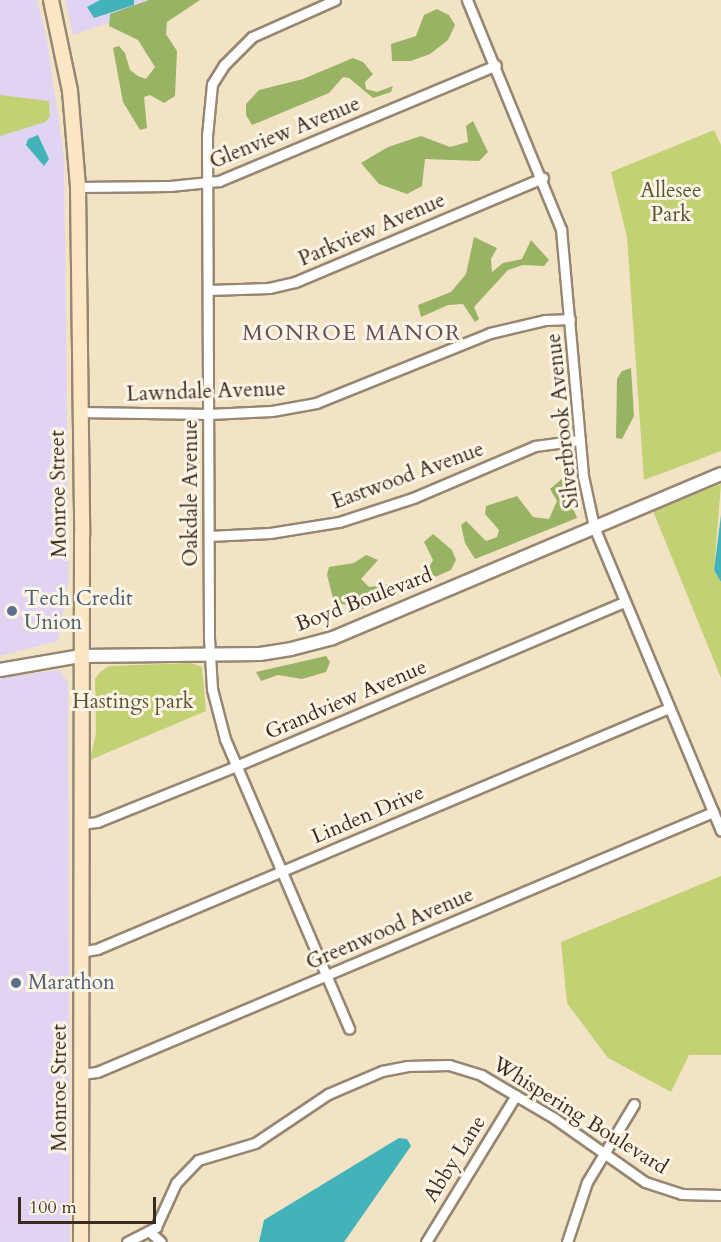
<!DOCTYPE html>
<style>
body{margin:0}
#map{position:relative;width:721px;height:1242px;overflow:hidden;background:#f2e3c5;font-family:Cardo,serif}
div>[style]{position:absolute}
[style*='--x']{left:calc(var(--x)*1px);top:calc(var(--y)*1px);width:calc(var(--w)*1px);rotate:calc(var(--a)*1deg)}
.built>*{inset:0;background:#e1d4f3}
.green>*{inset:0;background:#c2d173}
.forest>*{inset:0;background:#99b365}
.water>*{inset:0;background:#42b3b9}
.roads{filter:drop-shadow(2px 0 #968672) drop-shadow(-2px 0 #968672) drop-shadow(0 2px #968672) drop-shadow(0 -2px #968672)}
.minor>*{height:9px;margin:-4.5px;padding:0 4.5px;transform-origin:4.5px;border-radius:4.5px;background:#fff}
.tertiary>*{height:12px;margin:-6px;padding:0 6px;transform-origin:6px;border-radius:6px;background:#fff}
.secondary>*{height:14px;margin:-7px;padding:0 7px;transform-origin:7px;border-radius:7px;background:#fbe7c3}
.dots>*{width:16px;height:16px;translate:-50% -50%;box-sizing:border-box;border:3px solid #fcf5e5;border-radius:50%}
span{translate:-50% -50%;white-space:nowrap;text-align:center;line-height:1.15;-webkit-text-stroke:6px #fcf5e5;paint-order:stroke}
.street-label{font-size:21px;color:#3b2a1e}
.park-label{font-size:21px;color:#5d5433}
.service-label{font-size:21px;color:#4e5e75}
.left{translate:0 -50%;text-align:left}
.neighbourhood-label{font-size:22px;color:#674f5c;letter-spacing:1.5px}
.scale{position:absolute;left:18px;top:1197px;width:138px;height:27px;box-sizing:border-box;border:3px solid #3b2a1e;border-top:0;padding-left:8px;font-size:18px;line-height:21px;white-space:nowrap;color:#3b2a1e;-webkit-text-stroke:4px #fcf5e5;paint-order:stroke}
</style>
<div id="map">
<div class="built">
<i style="clip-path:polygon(0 0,37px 0,46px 34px,64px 157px,69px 577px,58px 641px,0 656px)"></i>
<i style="clip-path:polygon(65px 0,177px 0,73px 35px)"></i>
<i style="clip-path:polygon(59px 670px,68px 682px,70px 1242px,0 1242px,0 678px)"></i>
</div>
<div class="green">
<i style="clip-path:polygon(0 95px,49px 101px,50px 117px,45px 122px,0 136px)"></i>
<i style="clip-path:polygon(714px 130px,721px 145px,721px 451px,644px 480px,627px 237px,611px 172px)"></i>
<i style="clip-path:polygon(721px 484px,714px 570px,721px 582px,721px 678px,653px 511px)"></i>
<i style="clip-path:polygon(191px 663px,202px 667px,206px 711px,90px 760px,96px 733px,95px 679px,100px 672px,109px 666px)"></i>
<i style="clip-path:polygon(721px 876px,721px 1055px,689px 1055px,671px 1092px,608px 1058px,567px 1003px,561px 942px)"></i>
</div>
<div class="forest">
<i style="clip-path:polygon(149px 0,200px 0,167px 22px,166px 34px,177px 51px,175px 96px,164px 103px,150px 95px,144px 97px,147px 128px,140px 130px,123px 102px,113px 48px,119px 46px,125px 53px,130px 70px,138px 76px,146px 79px,155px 67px,138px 40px,109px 26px,110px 14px)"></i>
<i style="clip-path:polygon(437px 9px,449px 15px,455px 25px,448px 40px,430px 54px,411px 61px,392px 61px,391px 44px,416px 36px,424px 15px)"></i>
<i style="clip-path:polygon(353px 58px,363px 62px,373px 74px,365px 82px,366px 89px,377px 92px,393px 86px,391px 92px,373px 98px,349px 78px,343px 77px,329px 93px,252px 125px,246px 115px,246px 104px,259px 90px,303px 79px)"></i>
<i style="clip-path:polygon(473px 121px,488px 152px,479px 161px,425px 159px,422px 186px,407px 194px,379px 184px,361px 163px,388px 147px,421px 136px,450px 147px,468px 142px,466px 126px)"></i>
<i style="clip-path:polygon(474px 237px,497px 248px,491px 259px,492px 272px,503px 263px,522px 259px,531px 240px,549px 260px,544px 266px,523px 265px,508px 270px,474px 307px,479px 319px,475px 322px,463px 304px,448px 305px,421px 317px,418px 305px,451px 292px,466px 274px)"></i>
<i style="clip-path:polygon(631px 368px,634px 416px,622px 439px,616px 438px,617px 379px,622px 371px)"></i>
<i style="clip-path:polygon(569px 473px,574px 474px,574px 484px,567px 492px,577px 518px,475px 559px,465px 543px,461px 525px,466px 521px,486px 541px,497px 537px,499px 530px,485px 514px,486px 506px,517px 496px,533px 517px,549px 519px,557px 501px,550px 489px)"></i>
<i style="clip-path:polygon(433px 534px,452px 550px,456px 560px,451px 570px,362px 609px,334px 602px,327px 575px,329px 567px,354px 563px,366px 555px,378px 560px,361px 579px,369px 587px,407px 582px,428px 569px,433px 560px,424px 542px)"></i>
<i style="clip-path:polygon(326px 656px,330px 662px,326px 672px,302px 679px,278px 675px,261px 681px,256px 672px)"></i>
</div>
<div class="water">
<i style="clip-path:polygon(100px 0,134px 0,134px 5px,94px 18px,87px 7px)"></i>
<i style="clip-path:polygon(38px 135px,49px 159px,44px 166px,26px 145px,28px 139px)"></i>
<i style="clip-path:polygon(721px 515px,721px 582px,714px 570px)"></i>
<i style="clip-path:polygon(399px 1138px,407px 1139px,411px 1146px,344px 1242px,259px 1242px,264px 1220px)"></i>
</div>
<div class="roads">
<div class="minor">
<i style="--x:335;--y:0;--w:91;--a:156"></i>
<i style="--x:252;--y:37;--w:40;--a:135"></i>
<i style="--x:224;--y:65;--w:22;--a:122"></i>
<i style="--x:212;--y:84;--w:52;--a:95.5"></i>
<i style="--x:207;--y:136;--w:502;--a:89.77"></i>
<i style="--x:209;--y:638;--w:51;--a:86.6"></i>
<i style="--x:212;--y:689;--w:52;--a:75.4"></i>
<i style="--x:225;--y:739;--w:315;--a:66.8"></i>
<i style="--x:467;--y:0;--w:248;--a:67.7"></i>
<i style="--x:561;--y:229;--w:248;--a:84.9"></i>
<i style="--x:583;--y:476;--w:52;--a:77.8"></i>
<i style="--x:594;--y:527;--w:329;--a:67.3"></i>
<i style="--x:78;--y:187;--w:92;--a:-0.6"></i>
<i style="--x:170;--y:186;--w:49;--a:-5.8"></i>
<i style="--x:219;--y:181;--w:300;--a:-22.7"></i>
<i style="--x:209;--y:290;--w:60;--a:-1.9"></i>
<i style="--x:269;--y:288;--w:27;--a:-13"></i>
<i style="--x:295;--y:282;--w:269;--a:-22.8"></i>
<i style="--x:79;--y:412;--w:130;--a:0.9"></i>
<i style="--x:209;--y:414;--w:63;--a:-2.7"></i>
<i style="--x:272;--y:411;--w:45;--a:-10.3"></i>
<i style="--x:316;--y:403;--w:188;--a:-21.9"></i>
<i style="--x:490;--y:333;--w:57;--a:-13.3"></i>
<i style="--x:545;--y:320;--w:25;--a:-2"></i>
<i style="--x:209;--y:536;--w:61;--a:-2.8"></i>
<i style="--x:270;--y:533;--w:70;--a:-9.1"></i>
<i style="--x:339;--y:522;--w:78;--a:-18"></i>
<i style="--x:413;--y:498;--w:133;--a:-23.1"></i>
<i style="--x:535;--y:446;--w:45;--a:-7.6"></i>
<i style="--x:79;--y:824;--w:18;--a:-6"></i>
<i style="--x:97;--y:822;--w:150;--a:-21.9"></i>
<i style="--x:236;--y:766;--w:421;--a:-22.9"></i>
<i style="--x:80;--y:952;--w:17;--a:-10"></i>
<i style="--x:97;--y:949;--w:621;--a:-22.85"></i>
<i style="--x:81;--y:1074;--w:16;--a:-7"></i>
<i style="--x:97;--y:1072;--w:669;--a:-22.88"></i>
<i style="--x:149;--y:1231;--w:16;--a:43"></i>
<i style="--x:127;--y:1242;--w:33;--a:-27"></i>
<i style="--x:156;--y:1227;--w:48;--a:-65.6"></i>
<i style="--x:176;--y:1183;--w:32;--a:-46"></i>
<i style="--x:198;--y:1160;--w:59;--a:-16.6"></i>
<i style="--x:255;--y:1143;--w:88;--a:-33.9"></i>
<i style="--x:328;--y:1094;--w:59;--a:-23.1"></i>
<i style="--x:382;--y:1071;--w:25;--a:-11"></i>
<i style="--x:407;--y:1066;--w:42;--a:-1.4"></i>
<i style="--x:449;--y:1065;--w:34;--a:17"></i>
<i style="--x:481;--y:1075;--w:85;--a:30.5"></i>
<i style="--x:554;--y:1118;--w:111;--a:35.1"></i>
<i style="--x:645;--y:1182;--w:38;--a:18"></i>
<i style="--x:681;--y:1194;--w:40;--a:1.4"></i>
<i style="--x:426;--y:1242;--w:172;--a:-58.5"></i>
<i style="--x:567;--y:1242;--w:63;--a:-71.6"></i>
<i style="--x:587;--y:1182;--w:91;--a:-58.9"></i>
</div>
<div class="tertiary">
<i style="--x:0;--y:670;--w:81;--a:-9.9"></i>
<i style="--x:80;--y:656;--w:180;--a:-0.6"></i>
<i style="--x:260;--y:654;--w:31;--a:-9"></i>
<i style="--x:291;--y:649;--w:43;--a:-14.7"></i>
<i style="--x:333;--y:638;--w:421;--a:-22.9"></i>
</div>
<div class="secondary">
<i style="--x:51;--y:0;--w:93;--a:78.2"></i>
<i style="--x:70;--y:91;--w:96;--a:85.2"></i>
<i style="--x:78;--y:187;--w:348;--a:89.3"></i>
<i style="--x:82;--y:535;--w:707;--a:90.08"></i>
</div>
</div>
<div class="dots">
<i style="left:12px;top:611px;background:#5c6f8a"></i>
<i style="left:16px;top:983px;background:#5c6f8a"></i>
</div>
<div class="street-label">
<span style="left:285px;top:133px;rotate:-22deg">Glenview Avenue</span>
<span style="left:372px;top:230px;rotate:-23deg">Parkview Avenue</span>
<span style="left:206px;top:392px;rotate:-2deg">Lawndale Avenue</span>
<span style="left:563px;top:421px;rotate:-96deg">Silverbrook Avenue</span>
<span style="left:408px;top:476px;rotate:-20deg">Eastwood Avenue</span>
<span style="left:191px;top:493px;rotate:-90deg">Oakdale Avenue</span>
<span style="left:59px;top:494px;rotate:-91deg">Monroe Street</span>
<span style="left:364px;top:600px;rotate:-21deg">Boyd Boulevard</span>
<span style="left:346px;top:700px;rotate:-23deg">Grandview Avenue</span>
<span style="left:368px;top:815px;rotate:-23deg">Linden Drive</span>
<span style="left:390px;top:929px;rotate:-23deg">Greenwood Avenue</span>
<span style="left:60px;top:1088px;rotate:-90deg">Monroe Street</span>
<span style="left:580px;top:1116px;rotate:32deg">Whispering Boulevard</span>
<span style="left:455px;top:1159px;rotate:-58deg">Abby Lane</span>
</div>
<div class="park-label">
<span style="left:671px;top:203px">Allesee<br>Park</span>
<span style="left:133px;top:702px">Hastings park</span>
</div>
<div class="service-label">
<span class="left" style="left:24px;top:611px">Tech Credit<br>Union</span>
<span class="left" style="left:28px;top:983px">Marathon</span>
</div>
<div class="neighbourhood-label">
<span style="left:352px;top:334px">MONROE MANOR</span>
</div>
<div class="scale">100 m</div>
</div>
